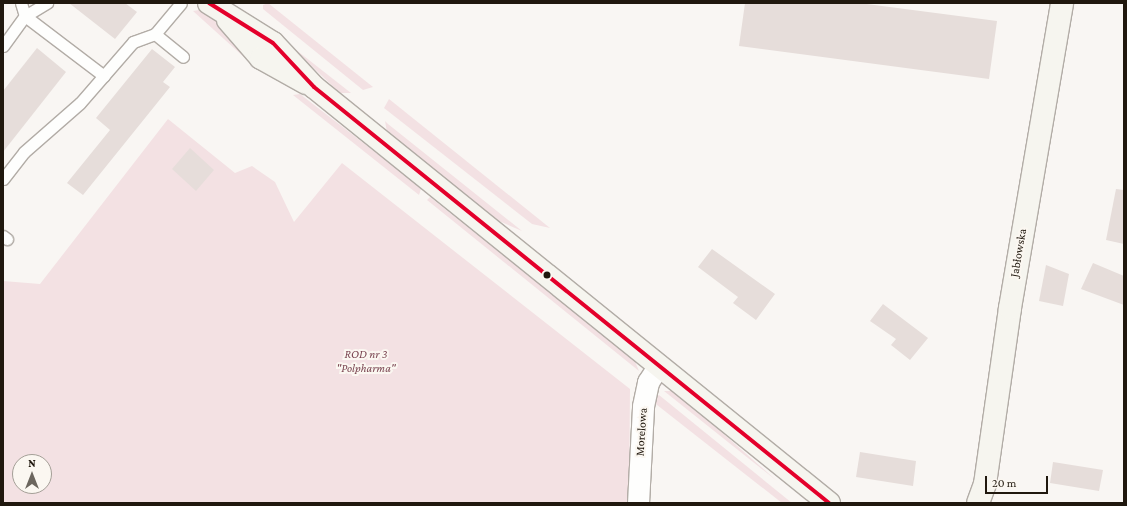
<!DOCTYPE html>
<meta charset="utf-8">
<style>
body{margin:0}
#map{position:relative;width:1127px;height:506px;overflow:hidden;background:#f9f6f3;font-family:"Crimson Pro",serif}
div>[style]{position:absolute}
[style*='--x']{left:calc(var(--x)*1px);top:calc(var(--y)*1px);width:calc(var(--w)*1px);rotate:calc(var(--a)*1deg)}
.green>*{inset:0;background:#f3e1e3}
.building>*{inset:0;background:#e6ddda}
.roads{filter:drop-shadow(1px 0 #b2aca6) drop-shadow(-1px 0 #b2aca6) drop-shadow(0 1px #b2aca6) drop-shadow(0 -1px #b2aca6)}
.service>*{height:11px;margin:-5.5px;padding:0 5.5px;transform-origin:5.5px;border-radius:5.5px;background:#fefefd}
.minor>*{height:21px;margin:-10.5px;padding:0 10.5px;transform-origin:10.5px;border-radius:10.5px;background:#fefefd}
.secondary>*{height:22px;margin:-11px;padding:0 11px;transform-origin:11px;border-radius:11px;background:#f6f5ef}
.bus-1>*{height:4px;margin:-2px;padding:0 2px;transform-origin:2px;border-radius:2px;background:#e4002b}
.dots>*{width:11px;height:11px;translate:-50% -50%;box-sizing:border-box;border:2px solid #fbf7f1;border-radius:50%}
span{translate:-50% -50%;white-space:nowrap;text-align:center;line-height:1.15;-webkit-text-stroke:4px #fbf7f1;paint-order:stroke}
.street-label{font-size:12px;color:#20180e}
.park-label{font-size:12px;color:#7a4551;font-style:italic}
.frame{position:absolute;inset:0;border:4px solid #20180e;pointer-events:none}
.north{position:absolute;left:12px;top:454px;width:40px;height:40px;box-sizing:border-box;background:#fbf7f1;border:1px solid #a39e96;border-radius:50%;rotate:0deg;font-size:11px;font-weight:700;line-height:16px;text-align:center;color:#20180e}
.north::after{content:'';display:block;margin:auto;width:14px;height:18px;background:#6c665e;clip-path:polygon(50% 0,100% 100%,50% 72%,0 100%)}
.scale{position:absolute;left:985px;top:476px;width:63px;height:18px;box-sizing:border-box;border:2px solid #20180e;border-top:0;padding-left:5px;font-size:12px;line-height:14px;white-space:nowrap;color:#20180e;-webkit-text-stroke:3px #fbf7f1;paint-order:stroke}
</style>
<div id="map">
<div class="green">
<i style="clip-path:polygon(268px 3px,373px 87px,363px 90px,263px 9px,263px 5px)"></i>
<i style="clip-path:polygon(199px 10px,215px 20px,253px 59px,245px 58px,193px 11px)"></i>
<i style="clip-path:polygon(286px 42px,351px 93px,340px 93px)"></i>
<i style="clip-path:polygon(300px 94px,414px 182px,421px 189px,419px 195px,293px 95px)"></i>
<i style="clip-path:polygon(389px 99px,550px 228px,532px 224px,384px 108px)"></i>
<i style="clip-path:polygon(evenodd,168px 119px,235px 173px,252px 166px,275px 182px,294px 222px,342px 163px,630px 389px,629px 503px,3px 503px,3px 281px,40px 284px,168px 119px,20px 462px,44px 462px,44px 486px,20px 486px,20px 462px)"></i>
<i style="clip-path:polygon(385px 121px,388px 124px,522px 231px,499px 221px,387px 132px)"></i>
<i style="clip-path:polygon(430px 197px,634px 359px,639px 371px,427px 200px)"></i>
<i style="clip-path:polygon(664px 391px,671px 391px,684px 399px,777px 481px)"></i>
<i style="clip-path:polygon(659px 395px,792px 503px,782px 503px,652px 401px)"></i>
</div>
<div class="building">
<i style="clip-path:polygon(69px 3px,125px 3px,137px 12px,115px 39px)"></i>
<i style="clip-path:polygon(745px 3px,859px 3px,997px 21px,989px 79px,739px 46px)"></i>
<i style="clip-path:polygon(37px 48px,66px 72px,3px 152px,3px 91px)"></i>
<i style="clip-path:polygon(152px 49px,175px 67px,163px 82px,170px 87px,83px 195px,67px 183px,110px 130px,96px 118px)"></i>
<i style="clip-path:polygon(190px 148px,214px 170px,196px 191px,172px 169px)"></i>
<i style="clip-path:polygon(1116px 189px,1124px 190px,1124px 244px,1106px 240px)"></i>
<i style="clip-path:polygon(712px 249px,775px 294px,756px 320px,733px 303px,738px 297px,698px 267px)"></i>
<i style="clip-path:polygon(1093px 263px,1124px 276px,1124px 305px,1081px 289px)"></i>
<i style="clip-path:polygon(1046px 265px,1069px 274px,1063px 306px,1039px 301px)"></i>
<i style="clip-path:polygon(883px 304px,928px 338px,910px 360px,891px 345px,896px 339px,870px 321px)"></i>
<i style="clip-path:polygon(860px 452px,916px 461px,913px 486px,856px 477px)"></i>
<i style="clip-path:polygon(1053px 462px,1103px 470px,1099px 491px,1050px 483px)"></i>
</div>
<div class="roads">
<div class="service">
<i style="--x:21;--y:3;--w:14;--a:73"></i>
<i style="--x:25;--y:16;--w:99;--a:37.2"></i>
<i style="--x:155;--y:34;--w:36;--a:39"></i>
<i style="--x:3;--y:46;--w:37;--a:-54"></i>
<i style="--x:25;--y:16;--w:26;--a:-31"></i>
<i style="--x:3;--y:179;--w:34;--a:-52"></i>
<i style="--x:24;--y:152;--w:74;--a:-41.2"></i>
<i style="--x:80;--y:103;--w:81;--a:-49"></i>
<i style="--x:133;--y:42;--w:23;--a:-20"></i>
<i style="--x:155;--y:34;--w:40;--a:-50"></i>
<i style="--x:3;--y:236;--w:5;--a:37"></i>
</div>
<div class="minor">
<i style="--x:638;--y:503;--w:97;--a:-87"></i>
<i style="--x:643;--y:406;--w:25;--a:-78"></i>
<i style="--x:648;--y:382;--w:20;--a:-57"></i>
</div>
<div class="secondary">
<i style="--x:209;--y:3;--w:75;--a:32"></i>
<i style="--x:273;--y:43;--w:60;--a:47"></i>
<i style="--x:314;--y:87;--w:662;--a:38.93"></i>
<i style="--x:228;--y:20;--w:50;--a:49"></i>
<i style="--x:261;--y:58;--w:51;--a:29.1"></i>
<i style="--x:978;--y:503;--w:20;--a:-70"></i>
<i style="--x:985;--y:484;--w:178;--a:-81.9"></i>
<i style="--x:1010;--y:308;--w:309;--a:-80.3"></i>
</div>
</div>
<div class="bus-1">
<i style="--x:209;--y:3;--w:75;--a:32"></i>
<i style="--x:273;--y:43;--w:60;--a:47"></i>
<i style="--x:314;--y:87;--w:662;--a:38.93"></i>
</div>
<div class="dots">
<i style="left:547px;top:275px;background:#20180e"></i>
</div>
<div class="street-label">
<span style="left:1019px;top:253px;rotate:-80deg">Jabłowska</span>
<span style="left:642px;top:432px;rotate:-86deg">Morelowa</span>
</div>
<div class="park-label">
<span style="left:366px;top:362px">ROD nr 3<br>"Polpharma"</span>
</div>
<div class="frame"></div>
<div class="north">N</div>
<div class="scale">20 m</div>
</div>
